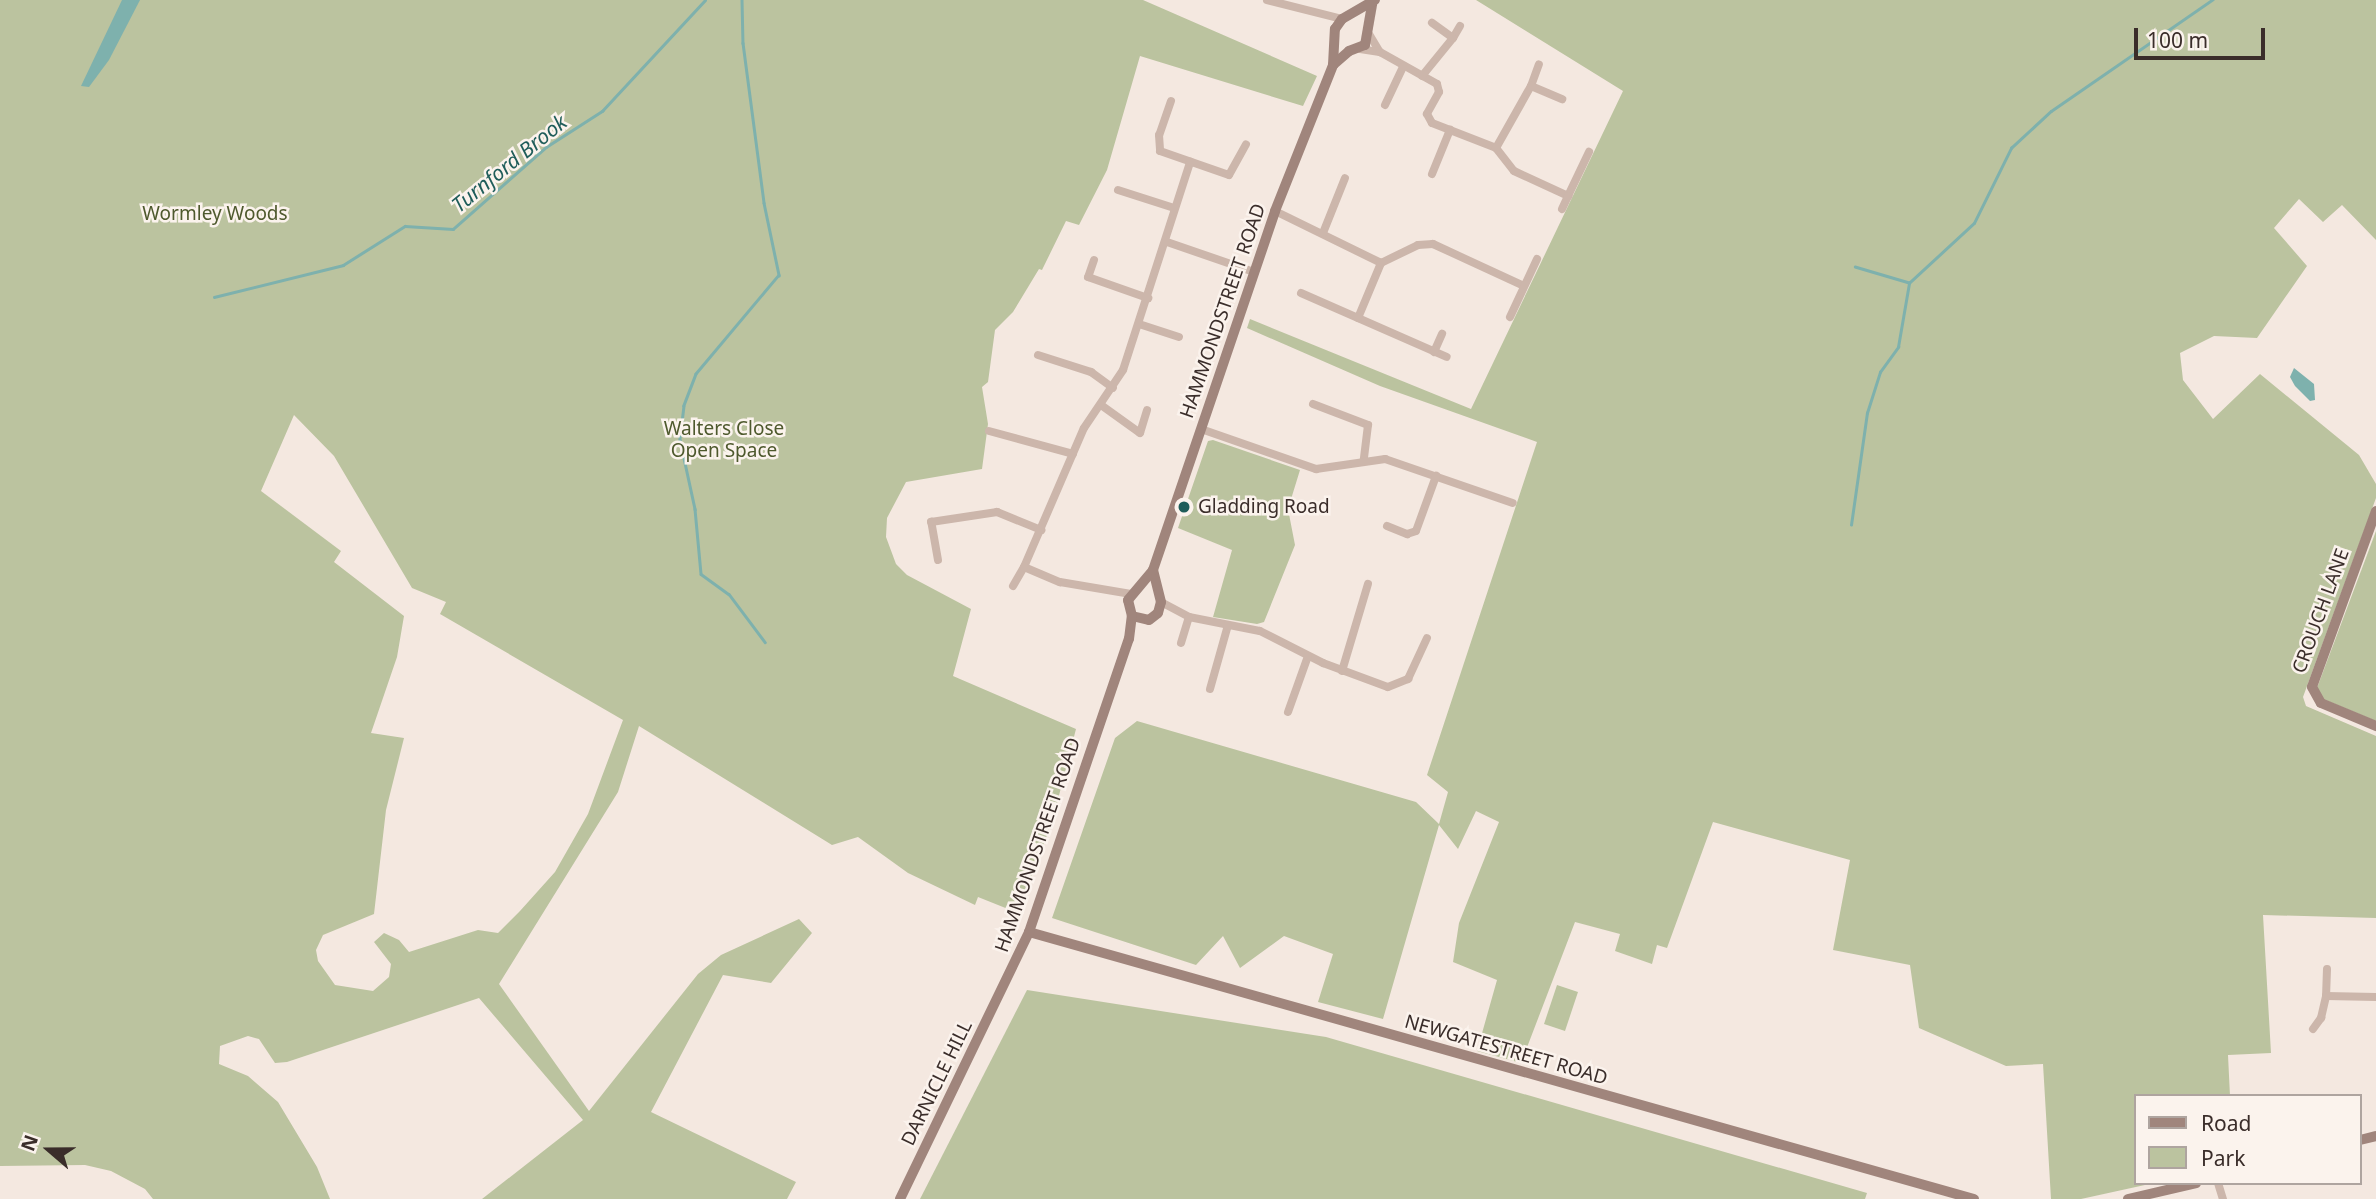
<!DOCTYPE html>
<style>
body{margin:0}
#map{position:relative;width:2376px;height:1199px;overflow:hidden;background:#f4e8e0;font-family:"Noto Sans",sans-serif}
div>[style]{position:absolute}
[style*='--x']{left:calc(var(--x)*1px);top:calc(var(--y)*1px);width:calc(var(--w)*1px);rotate:calc(var(--a)*1deg)}
.green>*{inset:0;background:#bbc39f}
.water>*{inset:0;background:#7eb1ad}
.stream>*{height:2.5px;margin:-1.25px;padding:0 1.25px;transform-origin:1.25px;border-radius:1.25px;background:#7eb1ad}
.street>*{height:8px;margin:-4px;padding:0 4px;transform-origin:4px;border-radius:4px;background:#ccb6ab}
.secondary>*{height:10px;margin:-5px;padding:0 5px;transform-origin:5px;border-radius:5px;background:#a0857c}
.dots>*{width:19px;height:19px;translate:-50% -50%;box-sizing:border-box;border:4px solid #fbf3ed;border-radius:50%}
span{translate:-50% -50%;white-space:nowrap;text-align:center;line-height:1.15;-webkit-text-stroke:5px #fbf3ed;paint-order:stroke}
.park-label{font-size:19px;color:#4e592d}
.street-label{font-size:19px;color:#3a2d2a}
.poi-label{font-size:19px;color:#3a2d2a}
.left{translate:0 -50%;text-align:left}
.water-label{font-size:21px;color:#1f5d5a;font-style:italic}
.legend{position:absolute;left:2134px;top:1094px;width:228px;height:91px;box-sizing:border-box;background:#fbf3ed;border:2px solid #aea49f;margin:0;padding:9px 12px;list-style:none;font-size:21px;color:#3a2d2a}
.legend li{display:flex;align-items:center;gap:14px;height:35px}
.legend b{width:35px;border:2px solid #aea49f}
.north{position:absolute;left:14px;top:1115px;width:70px;height:70px;-webkit-text-stroke:5px #fbf3ed;paint-order:stroke;rotate:290deg;font-size:19px;font-weight:700;line-height:28px;text-align:center;color:#3a2d2a}
.north::after{content:'';display:block;margin:auto;width:24px;height:32px;background:#3a2d2a;clip-path:polygon(50% 0,100% 100%,50% 72%,0 100%)}
.scale{position:absolute;left:2134px;top:28px;width:131px;height:32px;box-sizing:border-box;border:4px solid #3a2d2a;border-top:0;padding-left:9px;font-size:21px;line-height:24px;white-space:nowrap;color:#3a2d2a;-webkit-text-stroke:5px #fbf3ed;paint-order:stroke}
</style>
<div id="map">
<div class="green">
<i style="clip-path:polygon(evenodd,0 0,1143px 0,1317px 76px,1303px 106px,1140px 56px,1107px 170px,1079px 225px,1066px 221px,1042px 270px,1039px 269px,1013px 312px,995px 330px,988px 382px,982px 387px,988px 424px,982px 469px,906px 482px,887px 518px,886px 537px,896px 564px,907px 575px,971px 609px,953px 676px,1076px 729px,1053px 819px,1018px 913px,978px 897px,975px 905px,908px 873px,858px 837px,832px 845px,639px 726px,618px 792px,499px 984px,589px 1111px,698px 974px,721px 955px,799px 919px,812px 933px,771px 983px,723px 975px,651px 1112px,796px 1182px,787px 1199px,482px 1199px,583px 1120px,479px 998px,287px 1062px,275px 1063px,259px 1039px,248px 1036px,220px 1046px,219px 1064px,248px 1076px,278px 1102px,317px 1167px,330px 1199px,153px 1199px,145px 1189px,111px 1171px,85px 1165px,0 1166px,0 0,294px 415px,334px 456px,412px 588px,446px 602px,440px 614px,623px 720px,588px 814px,555px 872px,520px 911px,498px 933px,478px 930px,409px 952px,399px 940px,384px 933px,374px 942px,391px 964px,389px 977px,373px 991px,335px 985px,318px 961px,316px 950px,323px 935px,374px 914px,386px 810px,404px 738px,371px 733px,397px 657px,404px 616px,334px 562px,341px 551px,261px 491px,294px 415px)"></i>
<i style="clip-path:polygon(1476px 0,2376px 0,2376px 240px,2342px 205px,2323px 222px,2299px 199px,2274px 228px,2307px 266px,2257px 338px,2214px 336px,2180px 353px,2183px 380px,2213px 419px,2260px 374px,2359px 455px,2376px 484px,2376px 498px,2303px 697px,2306px 706px,2376px 736px,2376px 918px,2263px 915px,2271px 1053px,2228px 1055px,2230px 1096px,2136px 1096px,2136px 1183px,2154px 1183px,2081px 1199px,2051px 1199px,2043px 1064px,2006px 1066px,1919px 1028px,1910px 965px,1833px 950px,1850px 860px,1713px 822px,1667px 948px,1657px 945px,1652px 964px,1615px 951px,1620px 934px,1575px 922px,1521px 1063px,1477px 1051px,1497px 980px,1453px 962px,1459px 923px,1499px 822px,1476px 811px,1458px 849px,1439px 825px,1383px 1019px,1318px 1002px,1333px 954px,1284px 936px,1240px 968px,1223px 936px,1196px 965px,1052px 918px,1115px 738px,1137px 721px,1416px 802px,1439px 824px,1448px 792px,1427px 775px,1537px 442px,1380px 386px,1247px 328px,1250px 319px,1471px 409px,1623px 91px)"></i>
<i style="clip-path:polygon(1213px 440px,1300px 470px,1288px 509px,1295px 545px,1264px 622px,1257px 624px,1213px 617px,1232px 550px,1178px 528px,1208px 441px)"></i>
<i style="clip-path:polygon(2376px 531px,2376px 721px,2323px 699px,2317px 688px)"></i>
<i style="clip-path:polygon(1557px 985px,1578px 992px,1565px 1031px,1544px 1024px)"></i>
<i style="clip-path:polygon(1027px 990px,1326px 1037px,1867px 1193px,1865px 1199px,920px 1199px)"></i>
</div>
<div class="water">
<i style="clip-path:polygon(122px 0,140px 0,109px 60px,89px 87px,81px 86px)"></i>
<i style="clip-path:polygon(2294px 368px,2314px 384px,2315px 400px,2310px 401px,2295px 386px,2290px 377px)"></i>
</div>
<div class="stream">
<i style="--x:742;--y:0;--w:43;--a:88.7"></i>
<i style="--x:743;--y:43;--w:161;--a:82.5"></i>
<i style="--x:764;--y:203;--w:74;--a:78.2"></i>
<i style="--x:779;--y:275;--w:129;--a:130"></i>
<i style="--x:696;--y:374;--w:34;--a:111"></i>
<i style="--x:684;--y:406;--w:34;--a:97"></i>
<i style="--x:680;--y:440;--w:71;--a:77.7"></i>
<i style="--x:695;--y:509;--w:65;--a:84.7"></i>
<i style="--x:701;--y:574;--w:34;--a:36"></i>
<i style="--x:729;--y:594;--w:60;--a:53.1"></i>
<i style="--x:1909;--y:283;--w:88;--a:-42.7"></i>
<i style="--x:1974;--y:223;--w:84;--a:-63.7"></i>
<i style="--x:2011;--y:148;--w:54;--a:-42.8"></i>
<i style="--x:2051;--y:111;--w:196;--a:-34.6"></i>
<i style="--x:214;--y:297;--w:133;--a:-13.9"></i>
<i style="--x:343;--y:265;--w:73;--a:-32.2"></i>
<i style="--x:405;--y:226;--w:48;--a:3.6"></i>
<i style="--x:453;--y:229;--w:124;--a:-41.4"></i>
<i style="--x:546;--y:147;--w:67;--a:-32.7"></i>
<i style="--x:602;--y:111;--w:151;--a:-47.1"></i>
<i style="--x:1851;--y:525;--w:113;--a:-81.9"></i>
<i style="--x:1867;--y:413;--w:43;--a:-72.4"></i>
<i style="--x:1880;--y:372;--w:31;--a:-54"></i>
<i style="--x:1898;--y:347;--w:65;--a:-80.2"></i>
<i style="--x:1909;--y:283;--w:56;--a:-163.5"></i>
</div>
<div class="street">
<i style="--x:1267;--y:0;--w:77;--a:14.2"></i>
<i style="--x:1369;--y:34;--w:21;--a:59"></i>
<i style="--x:1453;--y:38;--w:14;--a:-60"></i>
<i style="--x:1360;--y:49;--w:20;--a:9"></i>
<i style="--x:1380;--y:52;--w:65;--a:29.3"></i>
<i style="--x:1437;--y:84;--w:8;--a:76"></i>
<i style="--x:1439;--y:92;--w:25;--a:119"></i>
<i style="--x:1427;--y:114;--w:10;--a:61"></i>
<i style="--x:1432;--y:123;--w:69;--a:21.3"></i>
<i style="--x:1496;--y:148;--w:29;--a:52"></i>
<i style="--x:1514;--y:171;--w:60;--a:24.8"></i>
<i style="--x:1568;--y:196;--w:49;--a:-64.5"></i>
<i style="--x:1422;--y:76;--w:49;--a:-50.8"></i>
<i style="--x:1453;--y:38;--w:26;--a:-144"></i>
<i style="--x:1531;--y:86;--w:23;--a:-70"></i>
<i style="--x:1171;--y:101;--w:36;--a:109"></i>
<i style="--x:1159;--y:135;--w:16;--a:86"></i>
<i style="--x:1160;--y:151;--w:73;--a:19.2"></i>
<i style="--x:1229;--y:175;--w:35;--a:-61"></i>
<i style="--x:1385;--y:105;--w:42;--a:-64.7"></i>
<i style="--x:1496;--y:148;--w:71;--a:-60.6"></i>
<i style="--x:1531;--y:86;--w:34;--a:23"></i>
<i style="--x:1432;--y:174;--w:48;--a:-67.8"></i>
<i style="--x:1118;--y:190;--w:59;--a:17.8"></i>
<i style="--x:1562;--y:209;--w:14;--a:-65"></i>
<i style="--x:1275;--y:211;--w:118;--a:26.1"></i>
<i style="--x:1381;--y:263;--w:41;--a:-25.9"></i>
<i style="--x:1418;--y:245;--w:15;--a:-4"></i>
<i style="--x:1433;--y:244;--w:100;--a:24.8"></i>
<i style="--x:1323;--y:233;--w:59;--a:-68.2"></i>
<i style="--x:1167;--y:242;--w:92;--a:19"></i>
<i style="--x:1094;--y:260;--w:18;--a:109"></i>
<i style="--x:1088;--y:277;--w:64;--a:19.3"></i>
<i style="--x:1301;--y:293;--w:159;--a:23.7"></i>
<i style="--x:1510;--y:317;--w:64;--a:-65"></i>
<i style="--x:1358;--y:318;--w:60;--a:-67.3"></i>
<i style="--x:1139;--y:324;--w:42;--a:18"></i>
<i style="--x:1434;--y:352;--w:20;--a:-66"></i>
<i style="--x:1038;--y:355;--w:56;--a:17.8"></i>
<i style="--x:1091;--y:372;--w:27;--a:36"></i>
<i style="--x:1313;--y:404;--w:59;--a:20.9"></i>
<i style="--x:1368;--y:425;--w:35;--a:97"></i>
<i style="--x:1101;--y:405;--w:48;--a:35.7"></i>
<i style="--x:1140;--y:433;--w:24;--a:-73"></i>
<i style="--x:1201;--y:429;--w:122;--a:19.2"></i>
<i style="--x:1316;--y:469;--w:70;--a:-8.2"></i>
<i style="--x:1385;--y:459;--w:135;--a:19"></i>
<i style="--x:989;--y:431;--w:87;--a:15.3"></i>
<i style="--x:1387;--y:526;--w:22;--a:22"></i>
<i style="--x:1407;--y:534;--w:9;--a:-18"></i>
<i style="--x:1416;--y:531;--w:59;--a:-70"></i>
<i style="--x:938;--y:560;--w:39;--a:-100"></i>
<i style="--x:931;--y:522;--w:67;--a:-8.6"></i>
<i style="--x:997;--y:512;--w:48;--a:22.2"></i>
<i style="--x:1024;--y:567;--w:151;--a:-66.7"></i>
<i style="--x:1084;--y:428;--w:70;--a:-56.1"></i>
<i style="--x:1123;--y:370;--w:219;--a:-72.1"></i>
<i style="--x:1013;--y:586;--w:22;--a:-60"></i>
<i style="--x:1024;--y:567;--w:39;--a:23"></i>
<i style="--x:1060;--y:582;--w:72;--a:9.6"></i>
<i style="--x:1161;--y:602;--w:32;--a:28"></i>
<i style="--x:1189;--y:617;--w:72;--a:11.2"></i>
<i style="--x:1260;--y:631;--w:71;--a:26.9"></i>
<i style="--x:1323;--y:663;--w:69;--a:20.3"></i>
<i style="--x:1388;--y:687;--w:22;--a:-22"></i>
<i style="--x:1408;--y:679;--w:45;--a:-65.1"></i>
<i style="--x:1181;--y:643;--w:27;--a:-73"></i>
<i style="--x:1342;--y:671;--w:91;--a:-73.4"></i>
<i style="--x:1210;--y:689;--w:66;--a:-74.3"></i>
<i style="--x:1288;--y:712;--w:59;--a:-70.3"></i>
<i style="--x:2327;--y:969;--w:27;--a:92"></i>
<i style="--x:2326;--y:996;--w:50;--a:1.1"></i>
<i style="--x:2313;--y:1029;--w:14;--a:-54"></i>
<i style="--x:2321;--y:1018;--w:23;--a:-77"></i>
<i style="--x:2218;--y:1183;--w:17;--a:73"></i>
</div>
<div class="secondary">
<i style="--x:1333;--y:65;--w:21;--a:-41"></i>
<i style="--x:1349;--y:51;--w:17;--a:-21"></i>
<i style="--x:1365;--y:45;--w:41;--a:-80.1"></i>
<i style="--x:2376;--y:511;--w:187;--a:110"></i>
<i style="--x:2312;--y:687;--w:18;--a:61"></i>
<i style="--x:2321;--y:703;--w:60;--a:22.7"></i>
<i style="--x:1132;--y:616;--w:17;--a:13"></i>
<i style="--x:1149;--y:620;--w:11;--a:-38"></i>
<i style="--x:1158;--y:613;--w:11;--a:-75"></i>
<i style="--x:1161;--y:602;--w:33;--a:-104"></i>
<i style="--x:1029;--y:932;--w:982;--a:15.78"></i>
<i style="--x:2360;--y:1140;--w:16;--a:-14"></i>
<i style="--x:900;--y:1199;--w:297;--a:-64.2"></i>
<i style="--x:1029;--y:932;--w:310;--a:-71.2"></i>
<i style="--x:1129;--y:639;--w:23;--a:-83"></i>
<i style="--x:1132;--y:616;--w:16;--a:-104"></i>
<i style="--x:1128;--y:600;--w:39;--a:-50"></i>
<i style="--x:1153;--y:570;--w:379;--a:-71.2"></i>
<i style="--x:1275;--y:211;--w:157;--a:-68.3"></i>
<i style="--x:1333;--y:65;--w:36;--a:-87"></i>
<i style="--x:1335;--y:29;--w:12;--a:-55"></i>
<i style="--x:1342;--y:19;--w:38;--a:-30"></i>
<i style="--x:2128;--y:1199;--w:70;--a:-13.2"></i>
</div>
<div class="dots">
<i style="left:1184px;top:507px;background:#1f5d5a"></i>
</div>
<div class="park-label">
<span style="left:215px;top:214px">Wormley Woods</span>
<span style="left:724px;top:440px">Walters Close<br>Open Space</span>
</div>
<div class="street-label">
<span style="left:1223px;top:311px;rotate:-71deg">HAMMONDSTREET ROAD</span>
<span style="left:2321px;top:611px;rotate:-70deg">CROUCH LANE</span>
<span style="left:1038px;top:845px;rotate:-71deg">HAMMONDSTREET ROAD</span>
<span style="left:1506px;top:1050px;rotate:16deg">NEWGATESTREET ROAD</span>
<span style="left:937px;top:1083px;rotate:-64deg">DARNICLE HILL</span>
</div>
<div class="poi-label">
<span class="left" style="left:1198px;top:507px">Gladding Road</span>
</div>
<div class="water-label">
<span style="left:509px;top:163px;rotate:-39deg">Turnford Brook</span>
</div>
<ul class="legend">
<li><b style="height:9px;background:#a0857c"></b>Road</li>
<li><b style="height:19px;background:#bbc39f"></b>Park</li>
</ul>
<div class="north">N</div>
<div class="scale">100 m</div>
</div>
